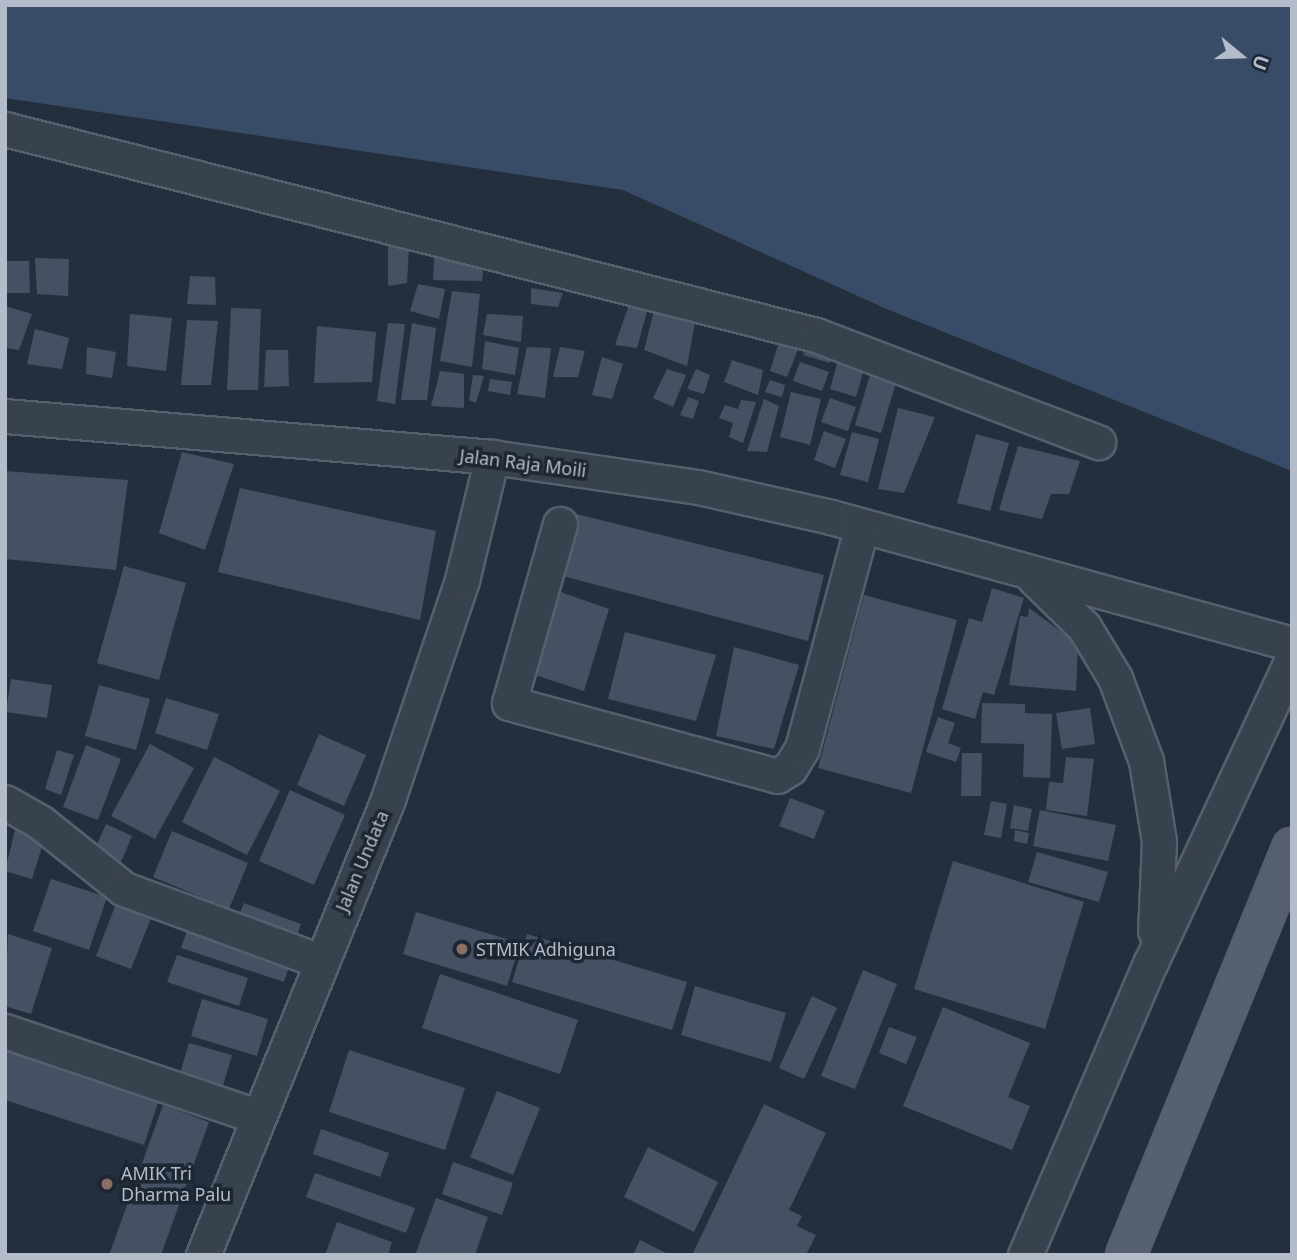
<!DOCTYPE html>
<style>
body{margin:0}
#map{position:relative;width:1297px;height:1260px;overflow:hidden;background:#242f3e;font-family:"Noto Sans",sans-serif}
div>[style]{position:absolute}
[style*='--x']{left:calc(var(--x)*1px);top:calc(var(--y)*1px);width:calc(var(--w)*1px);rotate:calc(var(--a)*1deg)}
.water>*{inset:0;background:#394c67}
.building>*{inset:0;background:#455162}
.roads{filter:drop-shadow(2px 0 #565f6c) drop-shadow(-2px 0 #565f6c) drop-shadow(0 2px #565f6c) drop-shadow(0 -2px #565f6c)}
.minor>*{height:33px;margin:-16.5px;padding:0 16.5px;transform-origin:16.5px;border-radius:16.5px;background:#38414e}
.major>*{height:38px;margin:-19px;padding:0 19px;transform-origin:19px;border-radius:19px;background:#56606e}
.dots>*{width:19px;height:19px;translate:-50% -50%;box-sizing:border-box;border:4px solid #1d2633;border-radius:50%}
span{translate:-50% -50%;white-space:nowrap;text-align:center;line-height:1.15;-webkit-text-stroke:7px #1d2633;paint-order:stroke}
.street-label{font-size:18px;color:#b4bcc9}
.poi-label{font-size:18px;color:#b4bcc9}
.left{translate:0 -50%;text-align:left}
.frame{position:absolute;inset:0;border:7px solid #b4bcc9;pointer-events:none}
.north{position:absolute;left:1206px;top:21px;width:70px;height:70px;-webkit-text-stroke:5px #1d2633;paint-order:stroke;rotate:109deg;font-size:19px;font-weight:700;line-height:28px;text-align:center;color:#b4bcc9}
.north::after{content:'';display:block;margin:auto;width:24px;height:32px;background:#b4bcc9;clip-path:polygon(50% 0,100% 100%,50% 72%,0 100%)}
</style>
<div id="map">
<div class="water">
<i style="clip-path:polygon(5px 5px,1292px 5px,1292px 471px,889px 310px,623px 190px,5px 98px)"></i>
</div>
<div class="building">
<i style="clip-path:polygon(388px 246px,409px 246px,407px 283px,388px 286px)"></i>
<i style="clip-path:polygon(435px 246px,485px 251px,482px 281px,433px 280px)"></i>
<i style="clip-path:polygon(35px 258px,69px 259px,68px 296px,37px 294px)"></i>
<i style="clip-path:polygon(5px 261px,29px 261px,30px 293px,5px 293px)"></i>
<i style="clip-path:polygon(190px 276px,215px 277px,216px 305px,187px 304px)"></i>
<i style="clip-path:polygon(418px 284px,445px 289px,439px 319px,410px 311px)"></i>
<i style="clip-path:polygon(531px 288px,563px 293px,558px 307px,531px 304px)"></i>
<i style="clip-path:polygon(452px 291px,480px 294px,472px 367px,440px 361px)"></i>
<i style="clip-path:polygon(658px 295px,698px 307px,687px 366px,644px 350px)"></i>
<i style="clip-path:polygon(631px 299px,649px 304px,637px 348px,615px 345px)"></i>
<i style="clip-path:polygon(5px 306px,32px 314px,19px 350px,5px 348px)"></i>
<i style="clip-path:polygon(231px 308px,261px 309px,258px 390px,227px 390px)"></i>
<i style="clip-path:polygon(130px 314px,172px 318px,166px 371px,127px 366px)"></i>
<i style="clip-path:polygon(487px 314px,523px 316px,521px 342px,483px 335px)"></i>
<i style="clip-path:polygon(187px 320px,218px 321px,211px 385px,181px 385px)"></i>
<i style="clip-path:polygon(388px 323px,405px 324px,395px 404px,377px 401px)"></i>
<i style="clip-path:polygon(412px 323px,436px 328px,427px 400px,401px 400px)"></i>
<i style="clip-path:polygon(317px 326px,376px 332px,372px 382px,314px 383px)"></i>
<i style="clip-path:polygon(35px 329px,69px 338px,62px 369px,27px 364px)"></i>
<i style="clip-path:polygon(808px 336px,836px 345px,830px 363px,803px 355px)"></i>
<i style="clip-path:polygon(485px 341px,519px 348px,515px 375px,482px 369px)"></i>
<i style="clip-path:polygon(779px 342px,799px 347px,787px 377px,770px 371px)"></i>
<i style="clip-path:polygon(87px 347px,116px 352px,112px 378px,86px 374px)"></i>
<i style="clip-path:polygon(527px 347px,551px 348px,545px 398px,517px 394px)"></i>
<i style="clip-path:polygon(560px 347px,585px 351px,578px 377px,553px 377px)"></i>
<i style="clip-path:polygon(266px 350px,288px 350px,289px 386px,264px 387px)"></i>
<i style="clip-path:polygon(602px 357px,623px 364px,612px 399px,592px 395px)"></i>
<i style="clip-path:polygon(839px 357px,865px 365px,856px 397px,830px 389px)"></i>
<i style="clip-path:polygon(732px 360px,763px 370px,758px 395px,724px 382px)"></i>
<i style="clip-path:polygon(800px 362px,829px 372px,822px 391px,793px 381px)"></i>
<i style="clip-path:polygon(874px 362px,900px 369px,881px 433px,855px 425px)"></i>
<i style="clip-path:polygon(667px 369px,686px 375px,673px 407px,653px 398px)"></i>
<i style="clip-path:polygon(696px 369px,710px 375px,704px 394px,687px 389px)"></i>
<i style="clip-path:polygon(440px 371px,464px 374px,464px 408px,431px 406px)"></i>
<i style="clip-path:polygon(473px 375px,484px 376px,476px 403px,469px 400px)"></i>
<i style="clip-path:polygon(490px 379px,512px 382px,510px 395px,488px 391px)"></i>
<i style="clip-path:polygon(770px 380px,785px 385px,782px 397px,765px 392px)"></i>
<i style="clip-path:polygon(791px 392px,821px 399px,810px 445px,780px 437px)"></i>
<i style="clip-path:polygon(688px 397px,699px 401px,693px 419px,680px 415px)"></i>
<i style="clip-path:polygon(830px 398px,856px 407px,848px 431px,821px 422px)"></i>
<i style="clip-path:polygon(764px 399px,779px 406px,767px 452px,747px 451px)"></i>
<i style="clip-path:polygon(741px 400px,756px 402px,743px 443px,729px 437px,733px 423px,719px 418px,725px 405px,738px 409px)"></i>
<i style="clip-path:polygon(898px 408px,935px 417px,904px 493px,878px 489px)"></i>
<i style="clip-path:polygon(824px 431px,846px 439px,835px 468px,814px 460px)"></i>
<i style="clip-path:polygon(852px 432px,879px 439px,868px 482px,840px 475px)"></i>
<i style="clip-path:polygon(976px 434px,1009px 443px,990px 511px,957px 503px)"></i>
<i style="clip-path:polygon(1018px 446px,1080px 461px,1069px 494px,1051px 494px,1042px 519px,999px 510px)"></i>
<i style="clip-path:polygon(182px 452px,234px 464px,205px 550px,159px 533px)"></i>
<i style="clip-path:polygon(5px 471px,128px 480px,116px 570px,5px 559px)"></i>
<i style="clip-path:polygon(240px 488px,436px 531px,420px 620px,218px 572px)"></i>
<i style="clip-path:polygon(576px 514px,824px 575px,808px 641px,559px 575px)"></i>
<i style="clip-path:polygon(124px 566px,186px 583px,159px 680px,97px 663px)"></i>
<i style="clip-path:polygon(992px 588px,1024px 598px,994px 695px,983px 692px,975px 719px,942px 709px,969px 618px,982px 622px)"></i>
<i style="clip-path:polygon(555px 590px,609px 609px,584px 691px,532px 674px)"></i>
<i style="clip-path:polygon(864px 595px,957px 620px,911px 793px,818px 768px)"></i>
<i style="clip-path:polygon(1029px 608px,1078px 644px,1076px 691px,1009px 685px,1020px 616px,1028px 617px)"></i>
<i style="clip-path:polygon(625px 632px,716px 655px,696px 721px,608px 699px)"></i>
<i style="clip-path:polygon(734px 647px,799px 665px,774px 749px,716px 736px)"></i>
<i style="clip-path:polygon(11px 679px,52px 685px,47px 718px,6px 712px)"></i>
<i style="clip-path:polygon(99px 685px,150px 699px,136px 750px,85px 736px)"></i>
<i style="clip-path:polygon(166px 698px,219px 714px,207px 750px,155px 733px)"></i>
<i style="clip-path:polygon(982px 703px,1025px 704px,1025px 713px,1052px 714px,1050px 778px,1023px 777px,1024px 744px,981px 743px)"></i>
<i style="clip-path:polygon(1090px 708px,1095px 744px,1062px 749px,1056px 713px)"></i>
<i style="clip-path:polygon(938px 717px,955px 723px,948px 743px,961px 748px,956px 762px,926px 752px)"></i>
<i style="clip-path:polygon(319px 734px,366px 755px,344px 806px,297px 785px)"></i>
<i style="clip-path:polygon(150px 744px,194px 768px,155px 839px,111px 816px)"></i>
<i style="clip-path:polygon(86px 745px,121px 759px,98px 820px,63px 807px)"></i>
<i style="clip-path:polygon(57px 750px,74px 755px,61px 795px,45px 789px)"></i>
<i style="clip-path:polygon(962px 753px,982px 753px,981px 796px,961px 796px)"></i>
<i style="clip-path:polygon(214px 757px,280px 791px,247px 855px,182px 822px)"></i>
<i style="clip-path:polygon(1066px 757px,1094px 759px,1087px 816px,1046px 810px,1049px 782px,1063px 783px)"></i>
<i style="clip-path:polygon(290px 790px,345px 815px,314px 885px,259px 861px)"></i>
<i style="clip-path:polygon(790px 798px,825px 811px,814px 839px,779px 826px)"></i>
<i style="clip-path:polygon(991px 801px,1007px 804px,1001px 838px,984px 835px)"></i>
<i style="clip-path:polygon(1014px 805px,1032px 809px,1028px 831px,1010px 828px)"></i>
<i style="clip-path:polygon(1040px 810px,1116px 825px,1108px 861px,1033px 846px)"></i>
<i style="clip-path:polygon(106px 824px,132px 836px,121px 862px,94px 851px)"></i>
<i style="clip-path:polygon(15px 830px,44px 840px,32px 879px,5px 871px)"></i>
<i style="clip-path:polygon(1015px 830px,1029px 833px,1027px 844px,1014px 841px)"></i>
<i style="clip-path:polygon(172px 831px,248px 863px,229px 909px,153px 877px)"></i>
<i style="clip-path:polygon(1037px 852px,1108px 872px,1099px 902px,1028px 882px)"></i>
<i style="clip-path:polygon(953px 861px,1084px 902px,1045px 1029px,914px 989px)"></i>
<i style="clip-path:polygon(51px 879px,107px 897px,89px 950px,33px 931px)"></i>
<i style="clip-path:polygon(119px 896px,154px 910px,131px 969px,96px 956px)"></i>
<i style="clip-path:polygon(244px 903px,301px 924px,297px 936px,239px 915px)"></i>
<i style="clip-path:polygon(416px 912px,520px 943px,507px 986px,403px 954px)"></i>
<i style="clip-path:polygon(190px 923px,292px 957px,284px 982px,181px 948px)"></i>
<i style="clip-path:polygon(8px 934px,52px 948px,31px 1014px,5px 1006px)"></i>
<i style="clip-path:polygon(527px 934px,687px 982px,672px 1030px,512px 982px)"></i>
<i style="clip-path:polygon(177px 955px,248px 978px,239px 1006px,167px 982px)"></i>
<i style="clip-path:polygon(863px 970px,897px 984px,855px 1089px,821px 1076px)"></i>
<i style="clip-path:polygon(440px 974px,578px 1020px,560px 1074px,422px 1028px)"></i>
<i style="clip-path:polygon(695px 986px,786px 1013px,771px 1062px,681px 1035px)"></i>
<i style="clip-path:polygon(812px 996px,837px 1008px,804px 1079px,779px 1068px)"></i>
<i style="clip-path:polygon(202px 999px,268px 1019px,257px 1056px,191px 1036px)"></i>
<i style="clip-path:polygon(943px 1007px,1030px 1043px,1008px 1097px,1030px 1106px,1012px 1150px,903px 1106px)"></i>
<i style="clip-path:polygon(889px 1027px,917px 1037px,906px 1064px,879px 1053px)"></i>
<i style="clip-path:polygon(189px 1043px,232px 1055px,222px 1089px,179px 1077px)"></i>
<i style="clip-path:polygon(5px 1049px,159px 1100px,144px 1145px,5px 1100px)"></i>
<i style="clip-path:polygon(349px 1050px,465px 1088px,445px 1150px,329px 1112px)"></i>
<i style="clip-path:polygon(497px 1091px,540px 1108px,513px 1175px,470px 1157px)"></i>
<i style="clip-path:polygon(764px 1104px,826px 1133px,789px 1210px,802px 1216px,797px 1226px,816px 1235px,806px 1255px,692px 1255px)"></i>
<i style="clip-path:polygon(163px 1105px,209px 1122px,161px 1255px,109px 1255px)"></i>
<i style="clip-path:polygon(321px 1129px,389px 1153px,380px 1177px,313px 1154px)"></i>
<i style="clip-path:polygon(648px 1147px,718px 1182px,694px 1232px,624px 1197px)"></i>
<i style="clip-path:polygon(453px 1162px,513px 1183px,502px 1215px,442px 1194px)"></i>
<i style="clip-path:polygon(315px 1173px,415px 1208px,406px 1233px,306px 1197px)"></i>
<i style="clip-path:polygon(436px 1198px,488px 1217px,475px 1255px,415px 1255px)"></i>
<i style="clip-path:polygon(337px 1222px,392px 1242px,388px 1255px,325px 1255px)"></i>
<i style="clip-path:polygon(640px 1240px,670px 1255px,633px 1255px)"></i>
</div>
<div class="roads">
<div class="minor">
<i style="--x:5;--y:129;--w:837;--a:14.25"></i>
<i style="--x:816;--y:335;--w:302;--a:20.8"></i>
<i style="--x:5;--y:416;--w:489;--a:4.8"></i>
<i style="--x:492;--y:457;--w:208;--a:8.3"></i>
<i style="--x:698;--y:487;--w:136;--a:12.7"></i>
<i style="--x:831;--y:517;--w:478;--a:15.4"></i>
<i style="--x:560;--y:524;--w:186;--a:105.9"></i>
<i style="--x:509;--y:703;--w:278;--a:15.2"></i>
<i style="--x:777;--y:776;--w:15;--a:-32"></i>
<i style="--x:790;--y:768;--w:23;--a:-59"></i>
<i style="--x:802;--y:748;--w:230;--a:-74.9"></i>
<i style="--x:1034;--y:578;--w:70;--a:44.4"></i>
<i style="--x:1084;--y:627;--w:60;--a:58.7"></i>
<i style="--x:1115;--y:678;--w:89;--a:69.5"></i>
<i style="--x:1146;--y:761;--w:81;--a:80.8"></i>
<i style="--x:1159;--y:841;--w:90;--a:92.5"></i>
<i style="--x:5;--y:802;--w:40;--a:29.7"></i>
<i style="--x:40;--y:822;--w:107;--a:38.6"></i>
<i style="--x:124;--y:889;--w:209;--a:20.2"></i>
<i style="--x:5;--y:1031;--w:265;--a:18.7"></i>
<i style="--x:203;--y:1255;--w:492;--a:-67.9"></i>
<i style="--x:388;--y:799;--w:231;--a:-71.3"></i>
<i style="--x:462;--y:580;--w:127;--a:-76.3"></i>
<i style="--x:1025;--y:1255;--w:317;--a:-66.8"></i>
<i style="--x:1150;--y:964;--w:336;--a:-65"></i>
</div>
<div class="major">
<i style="--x:1126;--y:1255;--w:440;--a:-67.8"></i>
</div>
</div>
<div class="dots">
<i style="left:462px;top:949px;background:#8d6e63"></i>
<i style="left:107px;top:1184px;background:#8d6e63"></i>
</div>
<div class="street-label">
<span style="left:523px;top:463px;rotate:7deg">Jalan Raja Moili</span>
<span style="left:362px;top:861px;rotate:-67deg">Jalan Undata</span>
</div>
<div class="poi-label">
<span class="left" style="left:476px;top:949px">STMIK Adhiguna</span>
<span class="left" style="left:121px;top:1184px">AMIK Tri<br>Dharma Palu</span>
</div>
<div class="frame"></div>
<div class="north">U</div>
</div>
